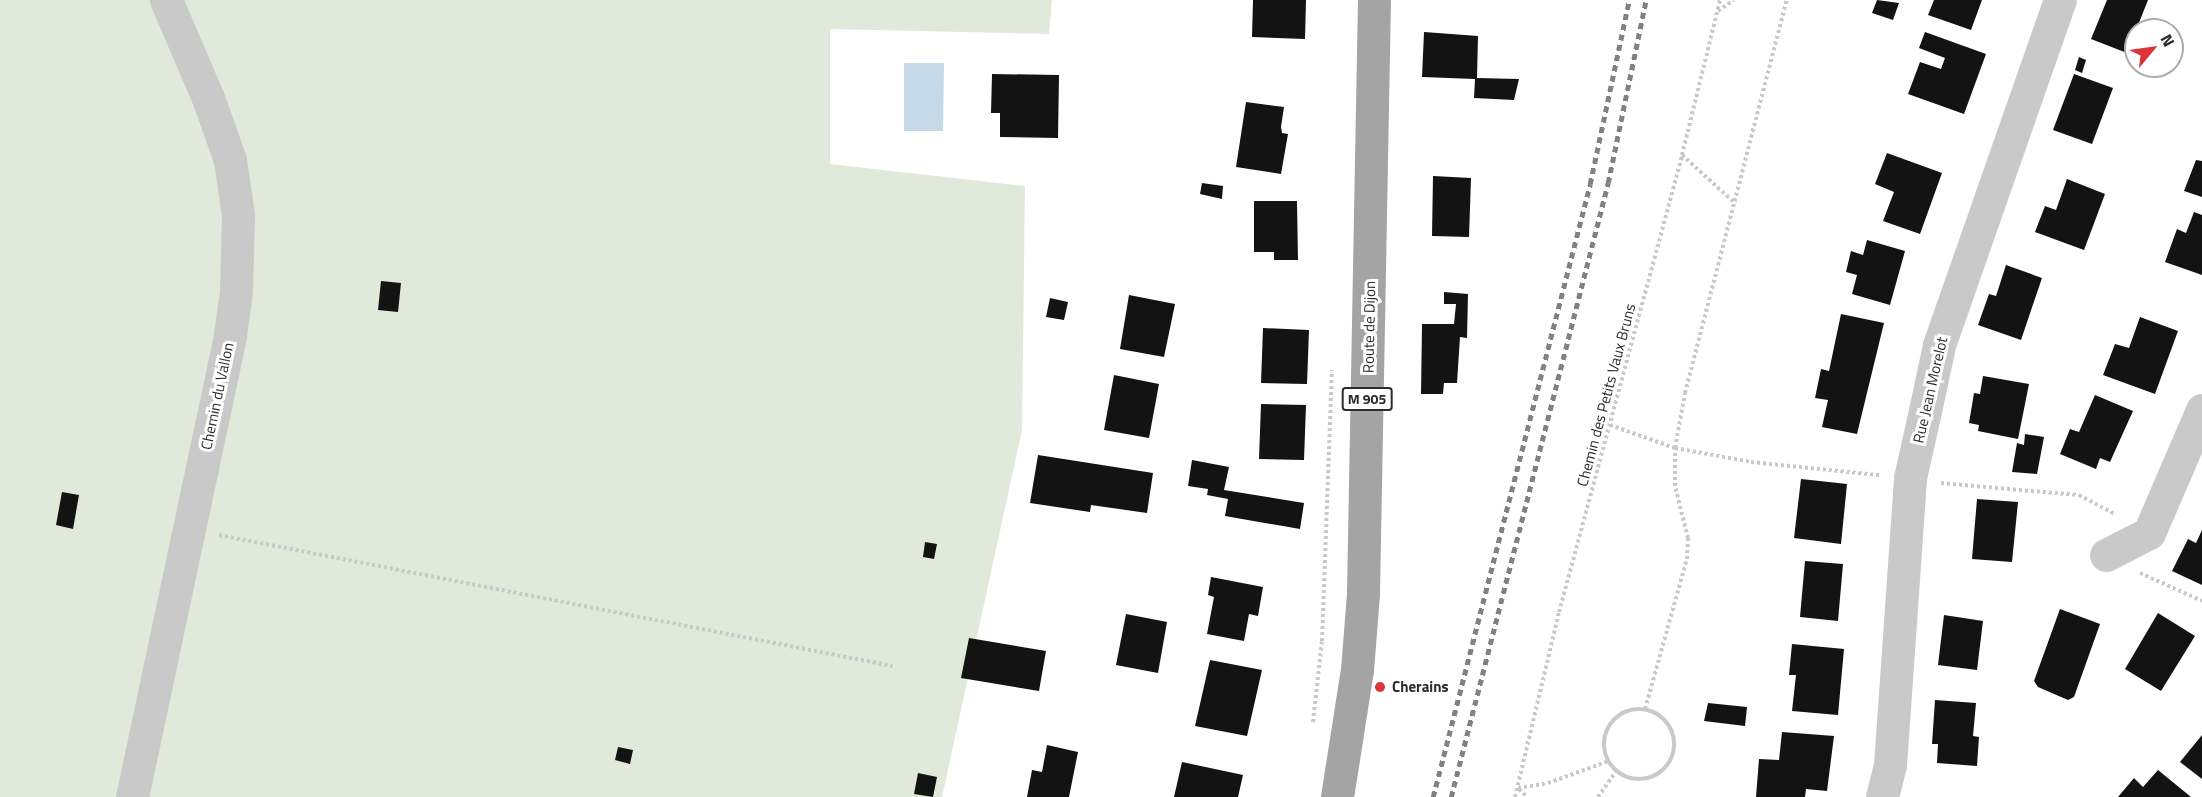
<!DOCTYPE html>
<style>
body{margin:0}
#map{position:relative;width:2202px;height:797px;overflow:hidden;background:#fff;font-family:"Titillium Web",sans-serif}
div>[style]{position:absolute}
[style*='--x']{left:calc(var(--x)*1px);top:calc(var(--y)*1px);width:calc(var(--w)*1px);rotate:calc(var(--a)*1deg)}
.green>*{inset:0;background:#e1e9da}
.water>*{inset:0;background:#c6d9e9}
.building>*{inset:0;background:#131313}
.path>*{height:4px;margin-top:-2px;transform-origin:0;background:repeating-linear-gradient(90deg,#c9c9c9 0 3px,transparent 0 6px)}
.path>.ring{margin:-2px;padding:0;box-sizing:content-box;background:none;border:4px solid #c9c9c9;border-radius:50%}
.minor>*{height:33px;margin:-16.5px;padding:0 16.5px;transform-origin:16.5px;border-radius:16.5px;background:#c9c9c9}
.major>*{height:33px;margin:-16.5px;padding:0 16.5px;transform-origin:16.5px;border-radius:16.5px;background:#a4a4a4}
.rail>*{height:4.5px;margin-top:-2.25px;transform-origin:0;background:repeating-linear-gradient(90deg,#818181 0 6px,transparent 0 10.5px)}
.dots>*{width:16px;height:16px;translate:-50% -50%;box-sizing:border-box;border:3px solid #fff;border-radius:50%}
span{translate:-50% -50%;white-space:nowrap;text-align:center;line-height:1.15;-webkit-text-stroke:6px #fff;paint-order:stroke}
.shield-label span{padding:2px 4px;background:#fff;border:2px solid;border-radius:4px;-webkit-text-stroke-width:0}
.shield-label{font-size:14px;color:#2c2c2c;font-weight:700}
.street-label{font-size:15px;color:#2c2c2c}
.poi-label{font-size:15px;color:#2c2c2c;font-weight:700}
.left{translate:0 -50%;text-align:left}
.north{position:absolute;left:2124px;top:18px;width:60px;height:60px;box-sizing:border-box;background:#fff;border:2px solid #ababab;border-radius:50%;rotate:61deg;font-size:16px;font-weight:700;line-height:24px;text-align:center;color:#2c2c2c}
.north::after{content:'';display:block;margin:auto;width:21px;height:27px;background:#dc3537;clip-path:polygon(50% 0,100% 100%,50% 72%,0 100%)}
</style>
<div id="map">
<div class="green">
<i style="clip-path:polygon(0 0,1052px 0,1049px 34px,830px 29px,830px 164px,1025px 186px,1022px 430px,942px 797px,0 797px)"></i>
</div>
<div class="water">
<i style="clip-path:polygon(904px 63px,944px 63px,943px 131px,904px 131px)"></i>
</div>
<div class="building">
<i style="clip-path:polygon(1253px 0,1306px 0,1305px 39px,1252px 37px)"></i>
<i style="clip-path:polygon(1877px 0,1899px 3px,1893px 20px,1872px 13px)"></i>
<i style="clip-path:polygon(1934px 0,1982px 0,1971px 30px,1928px 15px)"></i>
<i style="clip-path:polygon(2107px 0,2148px 0,2127px 53px,2091px 39px)"></i>
<i style="clip-path:polygon(1424px 32px,1478px 36px,1477px 78px,1519px 79px,1514px 100px,1474px 98px,1475px 79px,1422px 77px)"></i>
<i style="clip-path:polygon(1925px 32px,1986px 54px,1964px 114px,1908px 94px,1920px 62px,1941px 69px,1945px 58px,1919px 48px)"></i>
<i style="clip-path:polygon(2079px 57px,2086px 60px,2082px 73px,2075px 70px)"></i>
<i style="clip-path:polygon(992px 74px,1059px 75px,1058px 138px,1000px 137px,1000px 113px,991px 113px)"></i>
<i style="clip-path:polygon(2074px 74px,2113px 88px,2092px 144px,2053px 130px)"></i>
<i style="clip-path:polygon(1246px 102px,1284px 107px,1281px 127px,1282px 133px,1288px 134px,1281px 174px,1236px 167px)"></i>
<i style="clip-path:polygon(1887px 153px,1942px 173px,1920px 234px,1883px 221px,1894px 192px,1875px 184px)"></i>
<i style="clip-path:polygon(2196px 160px,2202px 161px,2202px 197px,2184px 191px)"></i>
<i style="clip-path:polygon(1433px 176px,1471px 178px,1469px 237px,1432px 236px)"></i>
<i style="clip-path:polygon(2067px 179px,2105px 194px,2084px 250px,2035px 232px,2045px 206px,2056px 210px)"></i>
<i style="clip-path:polygon(1202px 183px,1223px 186px,1222px 199px,1200px 194px)"></i>
<i style="clip-path:polygon(1254px 201px,1297px 201px,1298px 260px,1274px 260px,1274px 252px,1254px 252px)"></i>
<i style="clip-path:polygon(2194px 212px,2202px 215px,2202px 275px,2165px 262px,2177px 229px,2186px 233px)"></i>
<i style="clip-path:polygon(1867px 240px,1905px 251px,1890px 305px,1852px 294px,1857px 275px,1846px 272px,1851px 251px,1863px 255px)"></i>
<i style="clip-path:polygon(2006px 265px,2042px 278px,2021px 340px,1978px 325px,1989px 294px,1996px 296px)"></i>
<i style="clip-path:polygon(381px 281px,401px 283px,398px 312px,378px 310px)"></i>
<i style="clip-path:polygon(1444px 292px,1468px 294px,1467px 338px,1460px 337px,1457px 383px,1444px 383px,1443px 394px,1421px 394px,1422px 324px,1454px 324px,1456px 304px,1444px 304px)"></i>
<i style="clip-path:polygon(1129px 295px,1175px 304px,1164px 357px,1120px 349px)"></i>
<i style="clip-path:polygon(1050px 298px,1068px 302px,1064px 320px,1046px 317px)"></i>
<i style="clip-path:polygon(1841px 314px,1884px 323px,1857px 434px,1822px 427px,1828px 400px,1815px 398px,1821px 369px,1829px 371px)"></i>
<i style="clip-path:polygon(2140px 317px,2178px 331px,2155px 394px,2103px 375px,2115px 344px,2129px 348px)"></i>
<i style="clip-path:polygon(1263px 328px,1309px 330px,1307px 384px,1261px 383px)"></i>
<i style="clip-path:polygon(1114px 375px,1159px 384px,1149px 438px,1104px 430px)"></i>
<i style="clip-path:polygon(1983px 376px,2029px 384px,2018px 439px,1978px 431px,1979px 425px,1969px 423px,1974px 393px,1980px 394px)"></i>
<i style="clip-path:polygon(2095px 395px,2133px 411px,2110px 462px,2100px 458px,2096px 469px,2060px 454px,2070px 429px,2079px 432px)"></i>
<i style="clip-path:polygon(1261px 404px,1306px 405px,1304px 460px,1259px 459px)"></i>
<i style="clip-path:polygon(2025px 434px,2044px 437px,2037px 474px,2012px 472px,2017px 443px,2024px 445px)"></i>
<i style="clip-path:polygon(1038px 455px,1153px 473px,1147px 513px,1091px 505px,1090px 512px,1030px 503px)"></i>
<i style="clip-path:polygon(1192px 460px,1229px 467px,1224px 490px,1304px 503px,1300px 529px,1225px 516px,1228px 499px,1207px 495px,1208px 489px,1188px 486px)"></i>
<i style="clip-path:polygon(1801px 479px,1847px 484px,1841px 544px,1794px 538px)"></i>
<i style="clip-path:polygon(62px 492px,79px 495px,73px 529px,56px 525px)"></i>
<i style="clip-path:polygon(1977px 499px,2018px 502px,2012px 562px,1972px 559px)"></i>
<i style="clip-path:polygon(2202px 530px,2202px 585px,2172px 571px,2188px 539px,2196px 543px)"></i>
<i style="clip-path:polygon(925px 542px,937px 544px,934px 559px,923px 557px)"></i>
<i style="clip-path:polygon(1805px 561px,1843px 564px,1838px 621px,1800px 617px)"></i>
<i style="clip-path:polygon(1211px 577px,1263px 587px,1258px 616px,1249px 614px,1244px 641px,1207px 634px,1214px 597px,1208px 595px)"></i>
<i style="clip-path:polygon(2060px 609px,2100px 624px,2074px 697px,2068px 700px,2038px 687px,2034px 681px)"></i>
<i style="clip-path:polygon(2158px 613px,2195px 636px,2161px 691px,2125px 669px)"></i>
<i style="clip-path:polygon(1126px 614px,1167px 622px,1158px 673px,1116px 665px)"></i>
<i style="clip-path:polygon(1944px 615px,1983px 621px,1977px 670px,1938px 665px)"></i>
<i style="clip-path:polygon(969px 638px,1046px 651px,1039px 691px,961px 678px)"></i>
<i style="clip-path:polygon(1792px 644px,1844px 649px,1838px 715px,1792px 711px,1796px 675px,1789px 675px)"></i>
<i style="clip-path:polygon(1210px 660px,1262px 670px,1247px 736px,1195px 726px)"></i>
<i style="clip-path:polygon(1935px 700px,1976px 703px,1973px 736px,1979px 737px,1977px 766px,1937px 763px,1938px 744px,1932px 744px)"></i>
<i style="clip-path:polygon(1708px 703px,1747px 707px,1745px 726px,1704px 721px)"></i>
<i style="clip-path:polygon(1782px 732px,1834px 736px,1827px 791px,1806px 789px,1805px 797px,1756px 797px,1759px 759px,1779px 760px)"></i>
<i style="clip-path:polygon(2202px 735px,2202px 779px,2180px 762px)"></i>
<i style="clip-path:polygon(1047px 745px,1078px 752px,1069px 797px,1027px 797px,1032px 770px,1042px 772px)"></i>
<i style="clip-path:polygon(618px 747px,633px 750px,630px 764px,615px 760px)"></i>
<i style="clip-path:polygon(1182px 762px,1243px 775px,1238px 797px,1174px 797px)"></i>
<i style="clip-path:polygon(2158px 770px,2191px 797px,2118px 797px,2134px 778px,2143px 787px)"></i>
<i style="clip-path:polygon(918px 773px,937px 777px,933px 797px,914px 794px)"></i>
</div>
<div class="path">
<i style="--x:1718;--y:11;--w:19;--a:-35"></i>
<i style="--x:1682;--y:155;--w:72;--a:42.2"></i>
<i style="--x:1610;--y:425;--w:69;--a:19.5"></i>
<i style="--x:1675;--y:448;--w:77;--a:10.4"></i>
<i style="--x:1751;--y:462;--w:130;--a:5.8"></i>
<i style="--x:1941;--y:483;--w:139;--a:5"></i>
<i style="--x:2079;--y:495;--w:40;--a:28"></i>
<i style="--x:219;--y:535;--w:686;--a:11.01"></i>
<i style="--x:2140;--y:573;--w:68;--a:24.3"></i>
<i class="ring" style="left:1604px;top:709px;width:66px;height:66px"></i>
<i style="--x:1645;--y:709;--w:156;--a:-74.4"></i>
<i style="--x:1687;--y:559;--w:21;--a:-87"></i>
<i style="--x:1688;--y:538;--w:54;--a:-104"></i>
<i style="--x:1675;--y:486;--w:38;--a:-90"></i>
<i style="--x:1675;--y:448;--w:56;--a:-79.7"></i>
<i style="--x:1685;--y:393;--w:406;--a:-75.5"></i>
<i style="--x:1313;--y:722;--w:81;--a:-83.7"></i>
<i style="--x:1322;--y:641;--w:271;--a:-87.9"></i>
<i style="--x:1518;--y:788;--w:30;--a:-9"></i>
<i style="--x:1548;--y:783;--w:65;--a:-19.8"></i>
<i style="--x:1519;--y:789;--w:11;--a:45"></i>
<i style="--x:1515;--y:797;--w:190;--a:-76.6"></i>
<i style="--x:1559;--y:612;--w:473;--a:-74.9"></i>
<i style="--x:1682;--y:155;--w:160;--a:-76.2"></i>
<i style="--x:1598;--y:797;--w:32;--a:-55"></i>
</div>
<div class="minor">
<i style="--x:2106;--y:555;--w:48;--a:-27.1"></i>
<i style="--x:2149;--y:533;--w:134;--a:-66.7"></i>
<i style="--x:132;--y:797;--w:472;--a:-78"></i>
<i style="--x:230;--y:335;--w:44;--a:-82.2"></i>
<i style="--x:236;--y:291;--w:76;--a:-88.5"></i>
<i style="--x:238;--y:215;--w:56;--a:-98.3"></i>
<i style="--x:230;--y:160;--w:66;--a:-109.5"></i>
<i style="--x:208;--y:98;--w:107;--a:-113.2"></i>
<i style="--x:1882;--y:797;--w:33;--a:-76"></i>
<i style="--x:1890;--y:765;--w:288;--a:-86"></i>
<i style="--x:1910;--y:478;--w:69;--a:-77.4"></i>
<i style="--x:1925;--y:411;--w:67;--a:-78"></i>
<i style="--x:1939;--y:345;--w:366;--a:-70.7"></i>
</div>
<div class="major">
<i style="--x:1337;--y:797;--w:129;--a:-81.1"></i>
<i style="--x:1357;--y:670;--w:77;--a:-85.5"></i>
<i style="--x:1363;--y:593;--w:593;--a:-88.94"></i>
</div>
<div class="rail">
<i style="--x:1433;--y:797;--w:633;--a:-75.63"></i>
<i style="--x:1590;--y:184;--w:188;--a:-78"></i>
<i style="--x:1451;--y:797;--w:634;--a:-75.66"></i>
<i style="--x:1608;--y:183;--w:187;--a:-78.3"></i>
</div>
<div class="dots">
<i style="left:1380px;top:687px;background:#dc3537"></i>
</div>
<div class="shield-label">
<span style="left:1367px;top:399px">M 905</span>
</div>
<div class="street-label">
<span style="left:1369px;top:327px;rotate:-89deg">Route de Dijon</span>
<span style="left:1930px;top:390px;rotate:-77deg">Rue Jean Morelot</span>
<span style="left:1606px;top:395px;rotate:-75deg">Chemin des Petits Vaux Bruns</span>
<span style="left:217px;top:396px;rotate:-78deg">Chemin du Vallon</span>
</div>
<div class="poi-label">
<span class="left" style="left:1392px;top:687px">Cherains</span>
</div>
<div class="north">N</div>
</div>
